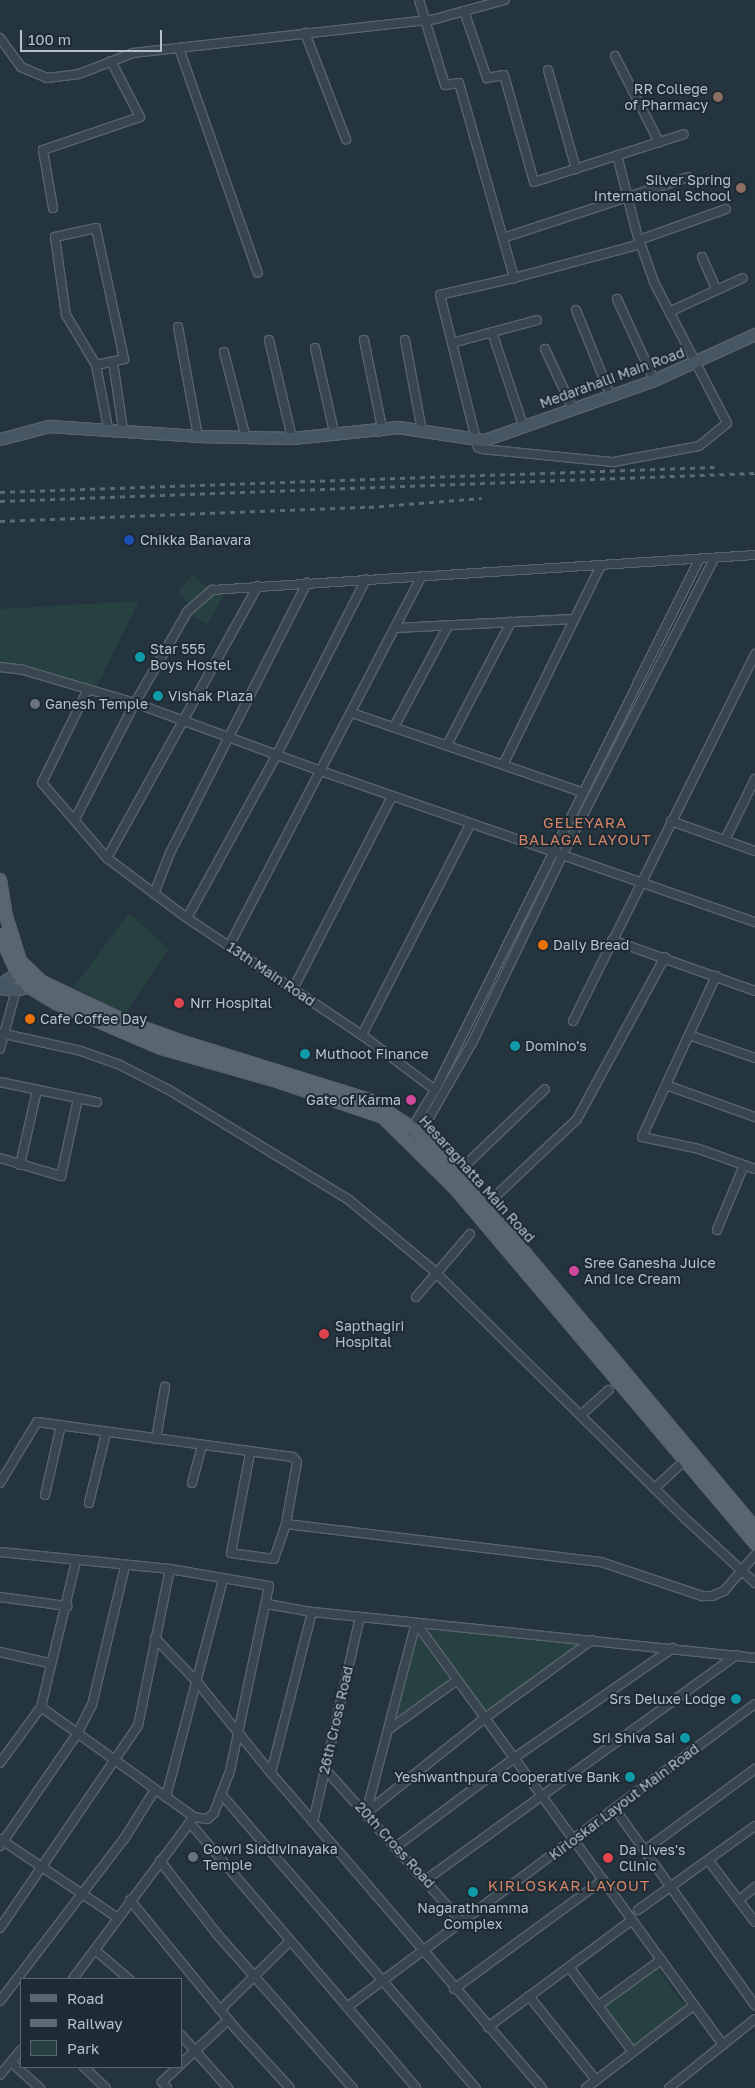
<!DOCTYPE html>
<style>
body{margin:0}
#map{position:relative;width:755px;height:2088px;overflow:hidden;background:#253540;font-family:"Golos Text",sans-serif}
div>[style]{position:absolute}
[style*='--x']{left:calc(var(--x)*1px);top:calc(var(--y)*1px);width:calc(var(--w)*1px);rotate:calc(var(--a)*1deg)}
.green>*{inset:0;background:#274140}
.roads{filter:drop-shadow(1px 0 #57646d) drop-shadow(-1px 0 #57646d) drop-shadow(0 1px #57646d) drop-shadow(0 -1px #57646d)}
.street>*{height:8px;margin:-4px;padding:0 4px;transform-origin:4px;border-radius:4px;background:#394650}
.secondary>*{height:11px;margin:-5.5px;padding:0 5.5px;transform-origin:5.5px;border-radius:5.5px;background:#475663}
.primary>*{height:12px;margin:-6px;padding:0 6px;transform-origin:6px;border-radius:6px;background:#576670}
.rail>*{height:3px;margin-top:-1.5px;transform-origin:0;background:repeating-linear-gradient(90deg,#5b6b77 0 5px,transparent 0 10px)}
.dots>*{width:14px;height:14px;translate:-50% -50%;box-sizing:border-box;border:2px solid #1e2b35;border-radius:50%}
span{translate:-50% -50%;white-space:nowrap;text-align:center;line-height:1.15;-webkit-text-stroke:4px #1e2b35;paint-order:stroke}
.poi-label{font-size:14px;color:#b6c1ca}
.right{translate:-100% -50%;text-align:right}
.left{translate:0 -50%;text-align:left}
.street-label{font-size:14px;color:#b6c1ca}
.neighbourhood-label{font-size:15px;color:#d58466;letter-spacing:1px}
.legend{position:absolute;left:20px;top:1978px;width:162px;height:90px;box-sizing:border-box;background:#1e2b35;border:1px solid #5b6771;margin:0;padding:6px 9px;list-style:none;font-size:15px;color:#b6c1ca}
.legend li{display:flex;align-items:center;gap:10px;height:25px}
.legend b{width:25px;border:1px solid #5b6771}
.scale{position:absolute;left:20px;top:30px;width:142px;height:22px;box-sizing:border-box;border:2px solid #b6c1ca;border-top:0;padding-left:6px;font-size:15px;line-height:18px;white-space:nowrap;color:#b6c1ca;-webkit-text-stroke:4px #1e2b35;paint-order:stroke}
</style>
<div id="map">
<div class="green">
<i style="clip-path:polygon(193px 575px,209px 589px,190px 606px,178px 591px)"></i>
<i style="clip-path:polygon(226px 590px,208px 624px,193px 617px,190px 611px,212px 592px)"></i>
<i style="clip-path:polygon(139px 601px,96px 688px,23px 666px,0 665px,0 609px)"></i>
<i style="clip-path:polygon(129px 913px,169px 949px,124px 1015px,74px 987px)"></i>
<i style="clip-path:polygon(426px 1628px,580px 1644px,485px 1712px)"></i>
<i style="clip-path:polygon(417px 1634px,450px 1679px,394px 1722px)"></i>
<i style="clip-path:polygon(656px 1967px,685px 2006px,632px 2046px,603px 2006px)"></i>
</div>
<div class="roads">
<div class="street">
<i style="--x:419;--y:0;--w:89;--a:73"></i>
<i style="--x:445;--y:85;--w:14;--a:-8"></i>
<i style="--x:459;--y:83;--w:203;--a:74.2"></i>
<i style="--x:514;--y:278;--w:76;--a:167.1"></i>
<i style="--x:440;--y:295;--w:157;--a:76"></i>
<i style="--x:478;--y:447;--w:4;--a:27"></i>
<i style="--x:482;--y:449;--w:132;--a:5.7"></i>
<i style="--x:613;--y:462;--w:87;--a:-10.5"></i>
<i style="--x:699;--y:446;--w:36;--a:-39"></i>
<i style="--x:727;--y:423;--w:159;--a:-117.4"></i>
<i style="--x:654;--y:282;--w:51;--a:-109.5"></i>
<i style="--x:637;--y:234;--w:81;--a:-104.2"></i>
<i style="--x:464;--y:11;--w:71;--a:71.1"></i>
<i style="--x:487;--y:78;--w:17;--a:-10"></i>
<i style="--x:504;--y:75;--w:111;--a:74.3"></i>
<i style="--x:534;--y:182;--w:157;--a:-17.7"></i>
<i style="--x:305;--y:33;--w:114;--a:68.9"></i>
<i style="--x:0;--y:38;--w:36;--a:54"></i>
<i style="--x:21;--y:67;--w:28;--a:23"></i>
<i style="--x:47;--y:78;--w:32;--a:-7"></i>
<i style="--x:79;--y:74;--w:58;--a:-21.3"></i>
<i style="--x:133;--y:53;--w:304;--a:-6.4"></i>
<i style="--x:435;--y:19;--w:72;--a:-15.4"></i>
<i style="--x:179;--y:48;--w:238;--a:70.7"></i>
<i style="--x:615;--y:56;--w:97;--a:62.9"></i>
<i style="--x:548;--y:70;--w:103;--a:74.2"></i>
<i style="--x:53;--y:208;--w:59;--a:-99.8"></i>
<i style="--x:43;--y:150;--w:102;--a:-18.8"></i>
<i style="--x:140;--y:117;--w:63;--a:-117.4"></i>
<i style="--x:503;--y:238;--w:195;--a:-18.2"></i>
<i style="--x:639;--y:240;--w:92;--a:-19.6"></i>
<i style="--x:702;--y:257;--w:36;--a:66"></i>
<i style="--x:514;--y:278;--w:131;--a:-15"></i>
<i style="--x:617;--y:299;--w:89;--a:65.4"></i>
<i style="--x:576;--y:310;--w:91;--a:68"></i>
<i style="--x:669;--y:312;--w:81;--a:-24.7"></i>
<i style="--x:178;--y:327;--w:111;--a:79.6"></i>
<i style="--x:492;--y:332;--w:101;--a:71.6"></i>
<i style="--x:269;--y:340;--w:101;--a:76.8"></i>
<i style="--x:364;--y:340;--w:85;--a:78.4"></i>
<i style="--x:381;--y:423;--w:9;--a:103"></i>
<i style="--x:405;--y:340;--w:93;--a:79.4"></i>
<i style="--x:452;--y:343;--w:88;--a:-15.1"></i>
<i style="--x:315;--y:348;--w:90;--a:77.2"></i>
<i style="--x:545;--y:349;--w:64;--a:65"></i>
<i style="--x:224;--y:352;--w:89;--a:75.7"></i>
<i style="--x:113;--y:362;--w:68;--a:81.5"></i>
<i style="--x:96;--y:365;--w:29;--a:-12"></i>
<i style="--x:124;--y:359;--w:134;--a:-102.1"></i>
<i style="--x:96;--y:228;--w:42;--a:167.6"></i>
<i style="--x:55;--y:237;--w:79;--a:82"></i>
<i style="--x:66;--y:315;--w:58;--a:59"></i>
<i style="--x:96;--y:365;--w:64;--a:79.2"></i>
<i style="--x:395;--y:628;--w:179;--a:-2.9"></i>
<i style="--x:0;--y:667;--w:23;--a:7"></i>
<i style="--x:23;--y:670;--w:117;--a:16.4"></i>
<i style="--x:135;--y:703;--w:198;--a:20.1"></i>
<i style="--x:321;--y:771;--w:460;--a:19.2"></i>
<i style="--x:87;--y:691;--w:102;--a:116.1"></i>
<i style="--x:42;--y:783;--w:99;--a:49.1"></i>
<i style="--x:107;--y:858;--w:100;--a:36.9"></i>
<i style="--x:187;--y:918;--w:211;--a:33.8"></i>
<i style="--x:362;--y:1035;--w:91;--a:37"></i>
<i style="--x:352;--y:713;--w:245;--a:19"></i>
<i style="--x:394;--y:727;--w:115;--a:-61.9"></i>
<i style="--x:447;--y:745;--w:139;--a:-62.5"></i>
<i style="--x:503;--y:765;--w:220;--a:-63.9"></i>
<i style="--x:75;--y:819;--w:131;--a:-62.7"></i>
<i style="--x:135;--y:703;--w:106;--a:-60.1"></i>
<i style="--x:188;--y:611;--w:32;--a:-41"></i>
<i style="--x:212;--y:590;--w:544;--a:-3.69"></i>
<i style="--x:671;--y:821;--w:89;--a:19.7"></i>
<i style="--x:725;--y:840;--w:68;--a:-63.8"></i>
<i style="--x:107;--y:858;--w:311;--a:-61"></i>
<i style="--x:154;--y:894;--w:44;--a:-68.7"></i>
<i style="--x:170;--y:853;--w:303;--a:-63.1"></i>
<i style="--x:187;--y:918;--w:187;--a:-61.2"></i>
<i style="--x:277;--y:754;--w:196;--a:-63"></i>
<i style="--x:612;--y:940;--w:152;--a:19.6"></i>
<i style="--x:229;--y:946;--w:417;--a:-62.5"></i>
<i style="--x:716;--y:976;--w:177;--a:114.7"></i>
<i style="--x:642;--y:1137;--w:58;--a:11.9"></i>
<i style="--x:699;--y:1149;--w:59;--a:19.7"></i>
<i style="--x:293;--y:989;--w:217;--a:-62.8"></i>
<i style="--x:573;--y:1021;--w:410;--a:-63.6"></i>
<i style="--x:0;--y:1033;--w:83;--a:12.5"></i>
<i style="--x:81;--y:1051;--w:41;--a:19.7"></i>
<i style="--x:120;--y:1065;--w:55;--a:27"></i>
<i style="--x:169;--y:1090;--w:211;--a:31.4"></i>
<i style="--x:349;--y:1200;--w:107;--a:39.7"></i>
<i style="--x:431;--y:1268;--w:362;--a:44.6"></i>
<i style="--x:689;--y:1522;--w:90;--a:42.7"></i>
<i style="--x:362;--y:1035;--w:238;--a:-62.8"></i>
<i style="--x:689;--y:1035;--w:70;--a:19.2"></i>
<i style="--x:0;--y:1049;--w:61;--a:-74.8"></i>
<i style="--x:0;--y:1082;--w:99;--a:11.7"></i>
<i style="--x:666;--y:1085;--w:95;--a:19.8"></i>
<i style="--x:410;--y:1131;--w:48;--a:-58.6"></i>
<i style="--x:435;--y:1090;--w:592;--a:-63.52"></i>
<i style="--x:418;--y:1137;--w:111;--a:-60.2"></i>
<i style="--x:473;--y:1041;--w:208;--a:-64.3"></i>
<i style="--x:563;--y:854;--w:331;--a:-62.9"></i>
<i style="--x:0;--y:1158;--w:64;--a:16.4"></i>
<i style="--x:61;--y:1176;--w:79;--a:-77.6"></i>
<i style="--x:20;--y:1165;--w:77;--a:-77.2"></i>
<i style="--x:455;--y:1175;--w:124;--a:-43.7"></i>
<i style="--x:483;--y:1208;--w:129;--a:-43.4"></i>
<i style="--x:577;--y:1119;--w:184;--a:-61.5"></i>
<i style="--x:717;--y:1230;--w:70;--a:-67.4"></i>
<i style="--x:416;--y:1297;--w:83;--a:-49.4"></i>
<i style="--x:582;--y:1414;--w:36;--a:-42"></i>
<i style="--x:156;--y:1439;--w:53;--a:-80.2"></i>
<i style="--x:0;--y:1483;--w:71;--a:-58.8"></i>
<i style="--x:37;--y:1422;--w:258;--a:7.8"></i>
<i style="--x:293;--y:1457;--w:6;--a:51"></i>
<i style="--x:297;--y:1462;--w:63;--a:100.1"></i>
<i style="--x:286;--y:1524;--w:37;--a:109"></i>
<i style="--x:274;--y:1559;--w:43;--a:-172.1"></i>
<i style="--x:231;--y:1553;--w:102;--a:-79.2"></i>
<i style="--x:192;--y:1483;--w:38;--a:-75"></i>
<i style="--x:655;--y:1488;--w:41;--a:-43"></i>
<i style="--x:45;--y:1495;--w:72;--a:-77.1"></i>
<i style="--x:89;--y:1503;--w:72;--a:-76.3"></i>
<i style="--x:286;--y:1524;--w:317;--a:6.9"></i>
<i style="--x:601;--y:1562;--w:107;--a:18.6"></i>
<i style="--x:702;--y:1596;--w:10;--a:0"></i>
<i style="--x:712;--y:1596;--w:13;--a:-23"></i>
<i style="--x:724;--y:1591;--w:48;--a:-49.3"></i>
<i style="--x:0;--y:1552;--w:171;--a:5.7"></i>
<i style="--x:170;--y:1569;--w:100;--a:9.7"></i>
<i style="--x:269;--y:1586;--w:189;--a:101.9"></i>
<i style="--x:230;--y:1771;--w:45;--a:110.9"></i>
<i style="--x:214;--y:1813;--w:9;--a:139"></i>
<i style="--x:207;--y:1819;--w:13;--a:-171"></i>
<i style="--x:194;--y:1817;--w:202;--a:126.8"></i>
<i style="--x:0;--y:1597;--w:68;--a:7.7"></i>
<i style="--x:267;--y:1604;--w:46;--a:10.1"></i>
<i style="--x:312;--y:1612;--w:445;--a:5.9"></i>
<i style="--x:312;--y:1612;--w:166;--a:104.3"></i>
<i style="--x:271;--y:1773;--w:416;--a:49.3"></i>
<i style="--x:416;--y:1623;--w:522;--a:53.96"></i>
<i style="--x:155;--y:1638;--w:61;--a:46.3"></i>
<i style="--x:197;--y:1682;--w:117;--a:50.9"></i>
<i style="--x:0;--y:1652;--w:50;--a:12.7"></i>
<i style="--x:41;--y:1707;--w:188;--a:35.7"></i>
<i style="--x:388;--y:1730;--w:85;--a:-35.9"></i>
<i style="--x:0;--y:1763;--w:69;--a:-53.8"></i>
<i style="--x:41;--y:1707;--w:150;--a:-76.5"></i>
<i style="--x:325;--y:1769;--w:205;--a:48.2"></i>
<i style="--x:221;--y:1794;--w:389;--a:49.1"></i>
<i style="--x:166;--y:1797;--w:225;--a:-75.3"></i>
<i style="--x:615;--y:1809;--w:241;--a:54.5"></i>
<i style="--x:366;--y:1813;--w:152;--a:-38.6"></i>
<i style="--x:485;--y:1718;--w:132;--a:-36.1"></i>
<i style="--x:366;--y:1813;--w:196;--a:-75.3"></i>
<i style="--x:313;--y:1822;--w:210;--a:-77.1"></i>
<i style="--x:190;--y:1823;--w:348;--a:49.5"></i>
<i style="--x:0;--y:1839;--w:142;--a:33.8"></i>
<i style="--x:0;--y:1846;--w:136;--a:-55.5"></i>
<i style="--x:77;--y:1734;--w:33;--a:-63"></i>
<i style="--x:92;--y:1705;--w:143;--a:-76.6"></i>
<i style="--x:397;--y:1846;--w:146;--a:-36.9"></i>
<i style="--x:514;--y:1758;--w:193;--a:-34.7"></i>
<i style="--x:645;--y:1850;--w:137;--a:-36.4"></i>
<i style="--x:160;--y:1861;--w:93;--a:52"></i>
<i style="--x:217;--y:1934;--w:205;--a:48.6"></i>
<i style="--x:709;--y:1861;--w:76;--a:53"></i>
<i style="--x:427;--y:1879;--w:382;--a:-35.9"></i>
<i style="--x:130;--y:1900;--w:166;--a:50.6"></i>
<i style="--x:235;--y:2028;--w:81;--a:47.5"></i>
<i style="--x:739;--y:1900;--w:21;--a:-39"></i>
<i style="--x:638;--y:1910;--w:144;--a:-35.7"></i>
<i style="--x:0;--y:1928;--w:245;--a:-55.7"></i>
<i style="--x:138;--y:1726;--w:160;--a:-78.5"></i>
<i style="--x:95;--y:1950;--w:45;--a:40.5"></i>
<i style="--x:569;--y:1967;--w:105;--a:53.1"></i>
<i style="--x:454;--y:1989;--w:185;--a:-36.2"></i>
<i style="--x:529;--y:1996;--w:107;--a:51.4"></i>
<i style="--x:0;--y:2001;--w:204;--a:-52.6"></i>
<i style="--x:124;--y:1839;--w:58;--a:-57.7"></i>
<i style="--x:599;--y:2005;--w:77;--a:-36"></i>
<i style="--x:347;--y:2007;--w:508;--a:-36.6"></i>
<i style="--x:220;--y:2010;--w:97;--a:-44.6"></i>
<i style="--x:488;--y:2027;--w:179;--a:-36.6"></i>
<i style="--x:181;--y:2035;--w:71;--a:48.4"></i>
<i style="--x:12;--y:2063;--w:38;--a:42"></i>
<i style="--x:181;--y:2064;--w:64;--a:-43.1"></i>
<i style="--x:84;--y:2067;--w:30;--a:44"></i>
<i style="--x:0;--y:2075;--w:33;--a:-50"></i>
<i style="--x:167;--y:2088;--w:8;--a:-130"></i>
<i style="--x:162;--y:2082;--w:22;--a:-43"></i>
<i style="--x:586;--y:2088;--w:136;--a:-37.5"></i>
<i style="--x:669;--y:2088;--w:110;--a:-38.7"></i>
</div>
<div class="secondary">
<i style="--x:0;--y:439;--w:51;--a:-14.9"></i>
<i style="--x:49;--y:426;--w:149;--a:3.8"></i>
<i style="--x:198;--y:436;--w:94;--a:1.2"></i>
<i style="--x:292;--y:438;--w:107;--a:-5.9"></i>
<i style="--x:398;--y:427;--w:87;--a:8.6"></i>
<i style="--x:484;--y:440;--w:180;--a:-19.4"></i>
<i style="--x:654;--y:380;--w:111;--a:-24.5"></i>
<i style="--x:0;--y:984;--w:27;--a:-33"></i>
<i style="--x:0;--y:988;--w:16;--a:7"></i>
<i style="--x:16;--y:990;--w:21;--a:-17"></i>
</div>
<div class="primary">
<i style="--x:0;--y:880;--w:36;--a:81"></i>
<i style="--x:6;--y:916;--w:47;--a:72.7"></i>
<i style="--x:20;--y:961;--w:30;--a:44"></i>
<i style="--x:42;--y:982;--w:91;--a:25.4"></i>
<i style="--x:124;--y:1021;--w:63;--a:19.6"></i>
<i style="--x:183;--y:1042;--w:195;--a:17.3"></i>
<i style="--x:369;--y:1100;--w:55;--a:33.1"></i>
<i style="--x:415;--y:1130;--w:164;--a:48.2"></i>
<i style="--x:524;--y:1252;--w:360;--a:50.1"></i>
<i style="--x:0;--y:935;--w:43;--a:65.2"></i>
<i style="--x:18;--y:974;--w:16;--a:50"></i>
<i style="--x:28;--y:986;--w:33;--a:31"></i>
<i style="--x:56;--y:1003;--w:114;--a:23.2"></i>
<i style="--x:161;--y:1048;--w:117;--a:15.8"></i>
<i style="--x:274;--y:1080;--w:115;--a:18.7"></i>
<i style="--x:383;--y:1117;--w:101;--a:44.6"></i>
<i style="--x:455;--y:1188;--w:465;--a:49.8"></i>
</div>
</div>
<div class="rail">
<i style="--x:0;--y:492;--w:715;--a:-2"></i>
<i style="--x:0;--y:501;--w:756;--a:-2.12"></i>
<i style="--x:0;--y:521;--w:369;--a:-2.2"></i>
<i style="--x:369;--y:507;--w:113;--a:-4.6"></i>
</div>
<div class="dots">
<i style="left:718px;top:97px;background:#8d6e63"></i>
<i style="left:741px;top:188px;background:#8d6e63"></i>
<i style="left:129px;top:540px;background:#1a4fb4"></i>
<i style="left:140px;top:657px;background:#0f9aa8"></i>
<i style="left:158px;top:696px;background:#0f9aa8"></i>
<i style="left:35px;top:704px;background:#6b7280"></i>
<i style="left:543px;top:945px;background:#e8710a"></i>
<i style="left:179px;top:1003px;background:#e0444e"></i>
<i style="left:30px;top:1019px;background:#e8710a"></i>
<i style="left:515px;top:1046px;background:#0f9aa8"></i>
<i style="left:305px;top:1054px;background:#0f9aa8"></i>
<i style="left:411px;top:1100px;background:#d1479c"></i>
<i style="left:574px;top:1271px;background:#d1479c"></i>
<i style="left:324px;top:1334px;background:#e0444e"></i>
<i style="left:736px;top:1699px;background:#0f9aa8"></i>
<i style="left:685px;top:1738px;background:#0f9aa8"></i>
<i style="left:630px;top:1777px;background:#0f9aa8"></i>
<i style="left:193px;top:1857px;background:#6b7280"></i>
<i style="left:608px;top:1858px;background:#e0444e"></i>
<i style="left:473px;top:1892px;background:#0f9aa8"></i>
</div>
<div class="poi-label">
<span class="right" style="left:708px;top:97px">RR College<br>of Pharmacy</span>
<span class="right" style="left:731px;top:188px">Silver Spring<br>International School</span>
<span class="left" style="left:140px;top:540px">Chikka Banavara</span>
<span class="left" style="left:150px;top:657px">Star 555<br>Boys Hostel</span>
<span class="left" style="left:168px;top:696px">Vishak Plaza</span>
<span class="left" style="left:45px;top:704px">Ganesh Temple</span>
<span class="left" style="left:553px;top:945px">Daily Bread</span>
<span class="left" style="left:190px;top:1003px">Nrr Hospital</span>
<span class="left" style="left:40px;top:1019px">Cafe Coffee Day</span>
<span class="left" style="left:525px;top:1046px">Domino's</span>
<span class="left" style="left:315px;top:1054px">Muthoot Finance</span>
<span class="right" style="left:401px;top:1100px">Gate of Karma</span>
<span class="left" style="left:584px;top:1271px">Sree Ganesha Juice<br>And Ice Cream</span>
<span class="left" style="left:335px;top:1334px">Sapthagiri<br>Hospital</span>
<span class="right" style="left:726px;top:1699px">Srs Deluxe Lodge</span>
<span class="right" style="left:675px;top:1738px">Sri Shiva Sai</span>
<span class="right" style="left:620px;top:1777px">Yeshwanthpura Cooperative Bank</span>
<span class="left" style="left:203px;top:1857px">Gowri Siddivinayaka<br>Temple</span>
<span class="left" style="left:619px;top:1858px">Da Lives's<br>Clinic</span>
<span style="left:473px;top:1916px">Nagarathnamma<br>Complex</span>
</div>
<div class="street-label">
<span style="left:612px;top:378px;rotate:-20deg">Medarahalli Main Road</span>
<span style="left:271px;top:974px;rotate:34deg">13th Main Road</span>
<span style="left:477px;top:1179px;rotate:48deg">Hesaraghatta Main Road</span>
<span style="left:336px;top:1720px;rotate:-77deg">26th Cross Road</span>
<span style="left:624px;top:1802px;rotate:-37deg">Kirloskar Layout Main Road</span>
<span style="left:395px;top:1845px;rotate:48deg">20th Cross Road</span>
</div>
<div class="neighbourhood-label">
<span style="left:585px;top:831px">GELEYARA<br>BALAGA LAYOUT</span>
<span style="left:569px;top:1886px">KIRLOSKAR LAYOUT</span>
</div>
<ul class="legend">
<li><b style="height:6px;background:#576670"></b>Road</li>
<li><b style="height:6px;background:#5b6b77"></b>Railway</li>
<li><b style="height:14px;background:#274140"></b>Park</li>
</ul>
<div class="scale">100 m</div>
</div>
